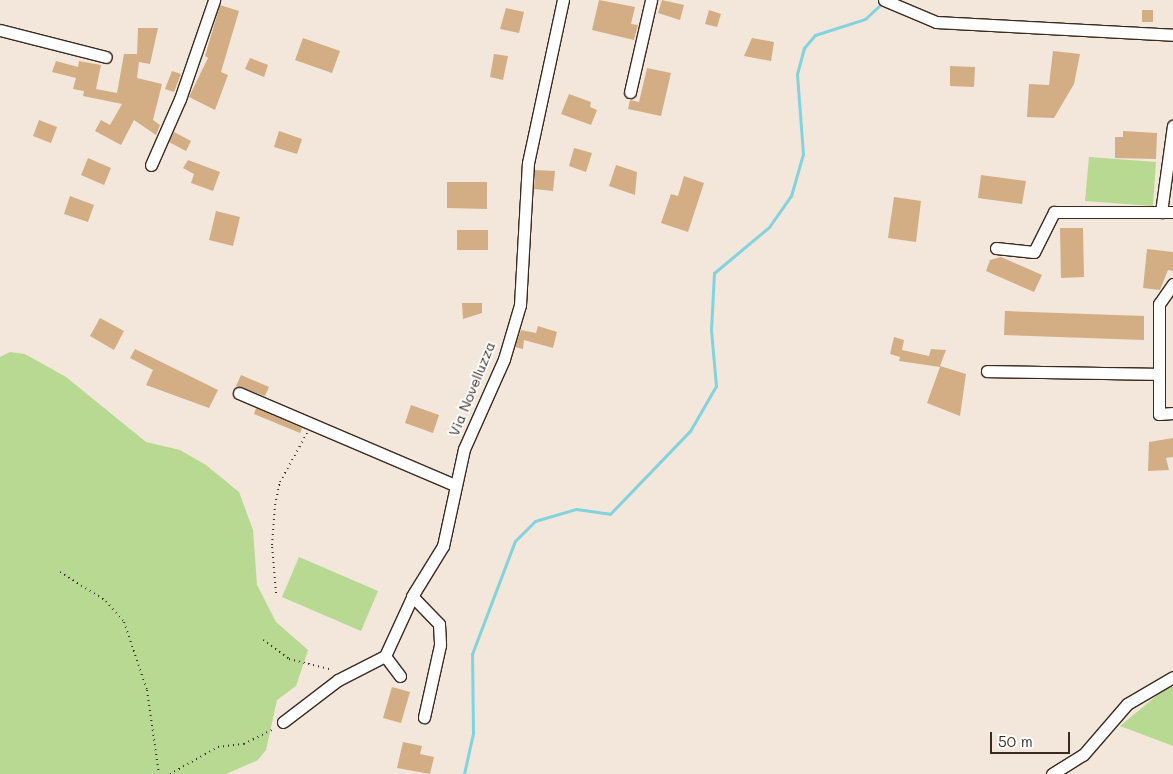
<!DOCTYPE html>
<style>
body{margin:0}
#map{position:relative;width:1173px;height:774px;overflow:hidden;background:#f2e7da;font-family:Mali,sans-serif}
div>[style]{position:absolute}
[style*='--x']{left:calc(var(--x)*1px);top:calc(var(--y)*1px);width:calc(var(--w)*1px);rotate:calc(var(--a)*1deg)}
.green>*{inset:0;background:#b7d992}
.stream>*{height:3px;margin:-1.5px;padding:0 1.5px;transform-origin:1.5px;border-radius:1.5px;background:#83d3de}
.building>*{inset:0;background:#d3ae85}
.path>*{height:2px;margin-top:-1px;transform-origin:0;background:repeating-linear-gradient(90deg,#3b2a1e 0 1px,transparent 0 5px)}
.roads{filter:drop-shadow(1px 0 #3b2a1e) drop-shadow(-1px 0 #3b2a1e) drop-shadow(0 1px #3b2a1e) drop-shadow(0 -1px #3b2a1e)}
.minor>*{height:11px;margin:-5.5px;padding:0 5.5px;transform-origin:5.5px;border-radius:5.5px;background:#fff}
span{translate:-50% -50%;white-space:nowrap;text-align:center;line-height:1.15;-webkit-text-stroke:4px #fff;paint-order:stroke}
.street-label{font-size:14px;color:#3b2a1e}
.scale{position:absolute;left:990px;top:732px;width:80px;height:22px;box-sizing:border-box;border:2px solid #3b2a1e;border-top:0;padding-left:6px;font-size:15px;line-height:18px;white-space:nowrap;color:#3b2a1e;-webkit-text-stroke:4px #fff;paint-order:stroke}
</style>
<div id="map">
<div class="green">
<i style="clip-path:polygon(1089px 157px,1156px 162px,1153px 206px,1085px 201px)"></i>
<i style="clip-path:polygon(10px 352px,25px 354px,66px 377px,146px 442px,180px 450px,206px 465px,239px 492px,253px 530px,257px 585px,276px 622px,308px 650px,296px 686px,277px 700px,266px 750px,258px 760px,226px 774px,0 774px,0 357px)"></i>
<i style="clip-path:polygon(299px 557px,378px 591px,361px 631px,282px 597px)"></i>
<i style="clip-path:polygon(1167px 687px,1173px 687px,1173px 746px,1120px 726px)"></i>
</div>
<div class="stream">
<i style="--x:464;--y:774;--w:42;--a:-77.6"></i>
<i style="--x:473;--y:733;--w:79;--a:-90.7"></i>
<i style="--x:472;--y:654;--w:121;--a:-69.2"></i>
<i style="--x:515;--y:541;--w:28;--a:-45"></i>
<i style="--x:535;--y:521;--w:43;--a:-16.3"></i>
<i style="--x:576;--y:509;--w:34;--a:8"></i>
<i style="--x:610;--y:514;--w:115;--a:-46.1"></i>
<i style="--x:690;--y:431;--w:52;--a:-60"></i>
<i style="--x:716;--y:386;--w:56;--a:-95.1"></i>
<i style="--x:711;--y:330;--w:57;--a:-87"></i>
<i style="--x:714;--y:273;--w:72;--a:-39.9"></i>
<i style="--x:769;--y:227;--w:38;--a:-55"></i>
<i style="--x:791;--y:196;--w:44;--a:-74.1"></i>
<i style="--x:803;--y:154;--w:80;--a:-94.3"></i>
<i style="--x:797;--y:74;--w:27;--a:-75"></i>
<i style="--x:804;--y:48;--w:17;--a:-50"></i>
<i style="--x:815;--y:35;--w:52;--a:-17.7"></i>
<i style="--x:865;--y:19;--w:26;--a:-43"></i>
</div>
<div class="building">
<i style="clip-path:polygon(599px 0,635px 7px,631px 24px,638px 25px,634px 40px,592px 30px)"></i>
<i style="clip-path:polygon(662px 0,684px 5px,680px 20px,658px 13px)"></i>
<i style="clip-path:polygon(220px 5px,239px 11px,221px 72px,228px 75px,215px 110px,189px 97px,208px 58px,205px 56px)"></i>
<i style="clip-path:polygon(506px 8px,524px 12px,519px 33px,500px 29px)"></i>
<i style="clip-path:polygon(709px 10px,721px 14px,717px 27px,705px 24px)"></i>
<i style="clip-path:polygon(1142px 10px,1153px 10px,1153px 22px,1142px 22px)"></i>
<i style="clip-path:polygon(138px 28px,158px 28px,150px 64px,139px 62px,137px 78px,162px 84px,153px 120px,160px 125px,156px 135px,134px 120px,121px 145px,95px 131px,101px 120px,110px 125px,122px 104px,83px 96px,84px 91px,73px 89px,76px 78px,52px 72px,56px 61px,78px 67px,79px 61px,101px 65px,96px 89px,117px 93px,124px 54px,137px 54px)"></i>
<i style="clip-path:polygon(303px 38px,340px 51px,332px 73px,295px 60px)"></i>
<i style="clip-path:polygon(752px 38px,774px 42px,771px 61px,744px 56px)"></i>
<i style="clip-path:polygon(1053px 51px,1080px 54px,1074px 84px,1054px 118px,1027px 117px,1029px 84px,1049px 85px)"></i>
<i style="clip-path:polygon(494px 54px,508px 56px,503px 80px,490px 77px)"></i>
<i style="clip-path:polygon(250px 58px,268px 65px,264px 77px,245px 69px)"></i>
<i style="clip-path:polygon(950px 66px,975px 67px,974px 87px,950px 86px)"></i>
<i style="clip-path:polygon(647px 68px,671px 73px,661px 116px,628px 109px,630px 100px,639px 102px)"></i>
<i style="clip-path:polygon(172px 71px,181px 74px,174px 92px,165px 89px)"></i>
<i style="clip-path:polygon(569px 94px,591px 102px,590px 107px,597px 110px,591px 125px,561px 114px)"></i>
<i style="clip-path:polygon(39px 120px,57px 127px,51px 143px,33px 136px)"></i>
<i style="clip-path:polygon(279px 131px,302px 139px,297px 154px,274px 147px)"></i>
<i style="clip-path:polygon(1123px 131px,1157px 133px,1156px 159px,1115px 158px,1115px 137px,1123px 137px)"></i>
<i style="clip-path:polygon(174px 132px,191px 141px,186px 151px,169px 142px)"></i>
<i style="clip-path:polygon(574px 148px,592px 153px,586px 172px,569px 166px)"></i>
<i style="clip-path:polygon(88px 158px,111px 168px,104px 185px,81px 175px)"></i>
<i style="clip-path:polygon(188px 160px,220px 172px,213px 191px,191px 183px,194px 174px,183px 168px)"></i>
<i style="clip-path:polygon(616px 165px,637px 172px,635px 195px,609px 186px)"></i>
<i style="clip-path:polygon(535px 170px,555px 171px,553px 191px,534px 189px)"></i>
<i style="clip-path:polygon(981px 175px,1026px 181px,1022px 204px,978px 198px)"></i>
<i style="clip-path:polygon(684px 176px,704px 183px,688px 232px,661px 223px,671px 194px,678px 196px)"></i>
<i style="clip-path:polygon(447px 182px,487px 182px,487px 209px,447px 208px)"></i>
<i style="clip-path:polygon(70px 196px,94px 205px,88px 222px,64px 214px)"></i>
<i style="clip-path:polygon(894px 197px,921px 201px,916px 242px,888px 238px)"></i>
<i style="clip-path:polygon(216px 211px,240px 217px,233px 246px,209px 240px)"></i>
<i style="clip-path:polygon(1060px 228px,1083px 228px,1084px 277px,1061px 278px)"></i>
<i style="clip-path:polygon(457px 230px,488px 230px,488px 250px,457px 250px)"></i>
<i style="clip-path:polygon(1147px 249px,1173px 252px,1173px 271px,1168px 270px,1160px 290px,1143px 288px)"></i>
<i style="clip-path:polygon(1001px 257px,1042px 275px,1034px 292px,986px 271px,990px 260px)"></i>
<i style="clip-path:polygon(462px 303px,482px 303px,482px 313px,463px 319px)"></i>
<i style="clip-path:polygon(1005px 311px,1144px 316px,1144px 340px,1004px 335px)"></i>
<i style="clip-path:polygon(100px 318px,124px 331px,114px 350px,90px 336px)"></i>
<i style="clip-path:polygon(538px 326px,557px 332px,553px 348px,524px 340px,523px 349px,515px 347px,521px 330px,536px 333px)"></i>
<i style="clip-path:polygon(894px 337px,904px 340px,902px 350px,929px 356px,931px 349px,946px 350px,940px 366px,966px 374px,960px 416px,927px 403px,940px 367px,899px 361px,900px 357px,890px 354px)"></i>
<i style="clip-path:polygon(135px 349px,218px 390px,209px 408px,146px 385px,153px 370px,130px 358px)"></i>
<i style="clip-path:polygon(241px 375px,269px 387px,265px 396px,236px 386px)"></i>
<i style="clip-path:polygon(411px 405px,439px 415px,433px 433px,405px 423px)"></i>
<i style="clip-path:polygon(256px 408px,302px 428px,300px 433px,254px 414px)"></i>
<i style="clip-path:polygon(1173px 438px,1173px 457px,1166px 458px,1169px 470px,1148px 471px,1149px 442px)"></i>
<i style="clip-path:polygon(392px 687px,410px 692px,401px 723px,383px 718px)"></i>
<i style="clip-path:polygon(403px 742px,422px 746px,420px 754px,434px 757px,430px 774px,397px 768px)"></i>
</div>
<div class="path">
<i style="--x:60;--y:572;--w:54;--a:32.2"></i>
<i style="--x:106;--y:601;--w:28;--a:49"></i>
<i style="--x:124;--y:622;--w:72;--a:71.3"></i>
<i style="--x:147;--y:690;--w:85;--a:81.9"></i>
<i style="--x:276;--y:593;--w:48;--a:-94.8"></i>
<i style="--x:272;--y:545;--w:40;--a:-85.7"></i>
<i style="--x:275;--y:505;--w:24;--a:-78"></i>
<i style="--x:280;--y:482;--w:56;--a:-61.1"></i>
<i style="--x:263;--y:640;--w:32;--a:36"></i>
<i style="--x:289;--y:659;--w:45;--a:14"></i>
<i style="--x:170;--y:774;--w:55;--a:-29.4"></i>
<i style="--x:218;--y:747;--w:26;--a:-7"></i>
<i style="--x:244;--y:744;--w:34;--a:-27"></i>
</div>
<div class="roads">
<div class="minor">
<i style="--x:884;--y:0;--w:56;--a:22.9"></i>
<i style="--x:936;--y:22;--w:237;--a:3.1"></i>
<i style="--x:0;--y:30;--w:109;--a:14.3"></i>
<i style="--x:630;--y:92;--w:94;--a:-77.1"></i>
<i style="--x:151;--y:165;--w:72;--a:-66.3"></i>
<i style="--x:180;--y:99;--w:105;--a:-71"></i>
<i style="--x:1161;--y:212;--w:87;--a:-82.1"></i>
<i style="--x:996;--y:248;--w:38;--a:6"></i>
<i style="--x:1034;--y:252;--w:45;--a:-63.4"></i>
<i style="--x:1054;--y:212;--w:119;--a:0"></i>
<i style="--x:1173;--y:284;--w:24;--a:125"></i>
<i style="--x:1159;--y:304;--w:110;--a:90"></i>
<i style="--x:1159;--y:414;--w:14;--a:-4"></i>
<i style="--x:987;--y:371;--w:172;--a:1"></i>
<i style="--x:239;--y:393;--w:235;--a:23.1"></i>
<i style="--x:412;--y:596;--w:39;--a:46"></i>
<i style="--x:439;--y:624;--w:21;--a:87"></i>
<i style="--x:440;--y:645;--w:74;--a:102.5"></i>
<i style="--x:385;--y:656;--w:25;--a:53"></i>
<i style="--x:283;--y:722;--w:69;--a:-37.4"></i>
<i style="--x:338;--y:680;--w:53;--a:-27.1"></i>
<i style="--x:385;--y:656;--w:69;--a:-65.3"></i>
<i style="--x:414;--y:593;--w:55;--a:-58.3"></i>
<i style="--x:443;--y:546;--w:99;--a:-77.8"></i>
<i style="--x:464;--y:449;--w:98;--a:-66"></i>
<i style="--x:504;--y:359;--w:56;--a:-73.5"></i>
<i style="--x:520;--y:305;--w:142;--a:-86.8"></i>
<i style="--x:528;--y:163;--w:167;--a:-77.9"></i>
<i style="--x:1052;--y:774;--w:36;--a:-32"></i>
<i style="--x:1083;--y:755;--w:67;--a:-49.2"></i>
<i style="--x:1127;--y:704;--w:53;--a:-30.4"></i>
</div>
</div>
<div class="street-label">
<span style="left:472px;top:389px;rotate:-68deg">Via Novelluzza</span>
</div>
<div class="scale">50 m</div>
</div>
